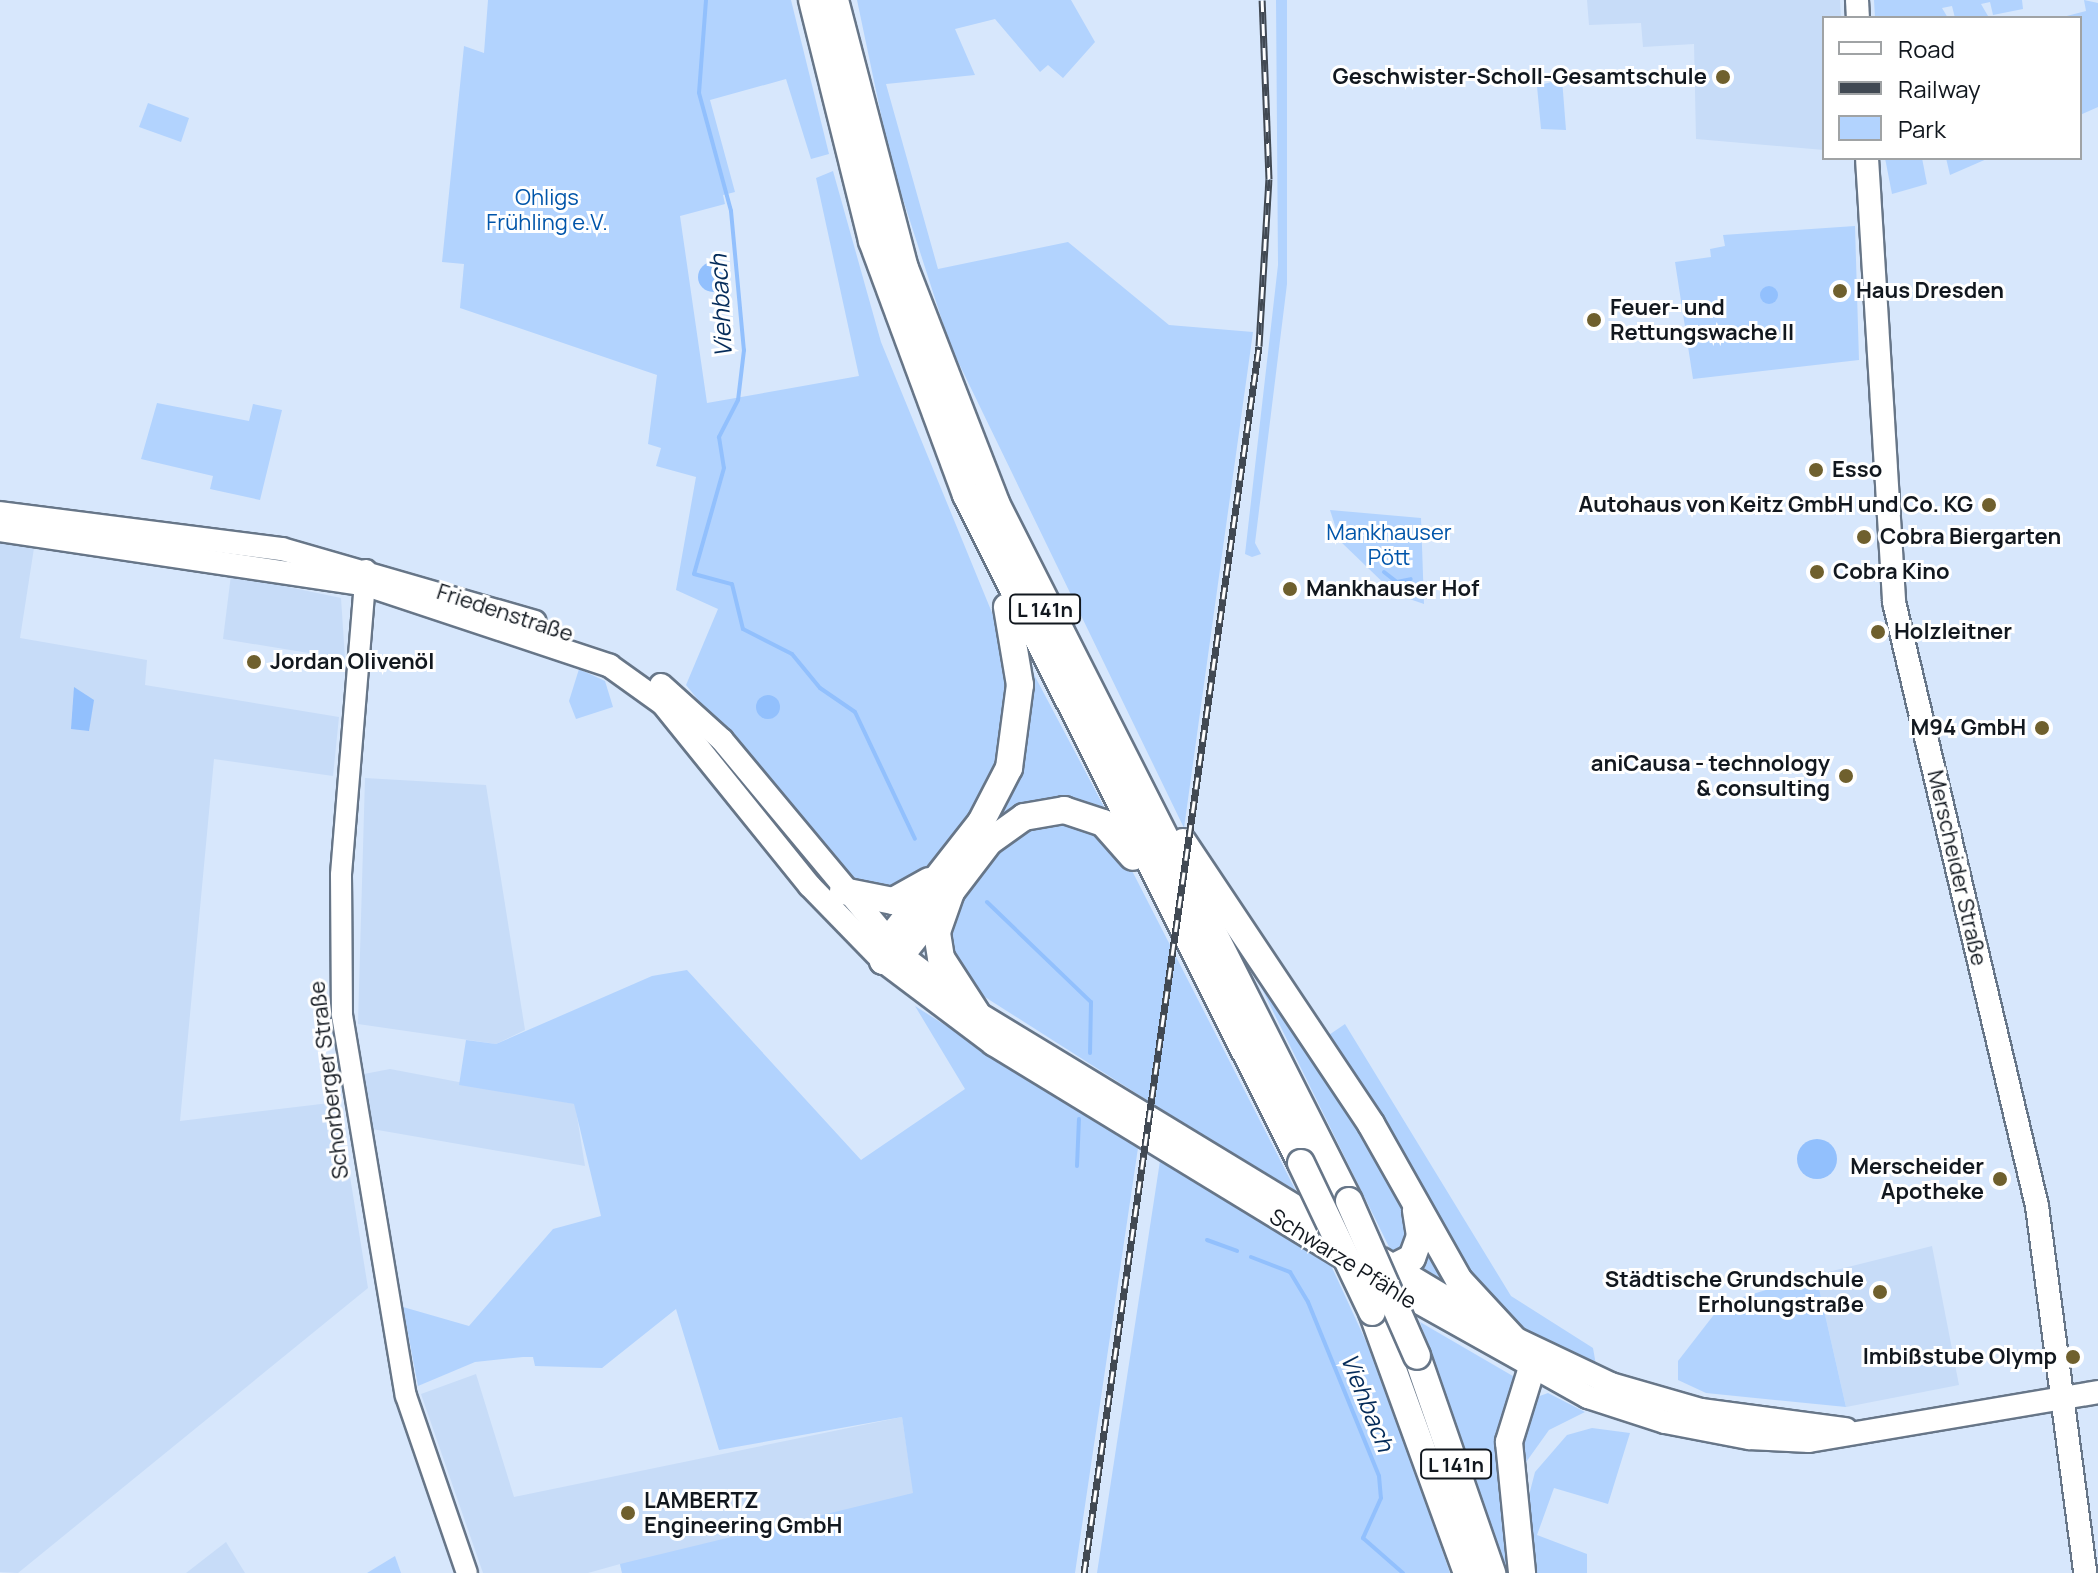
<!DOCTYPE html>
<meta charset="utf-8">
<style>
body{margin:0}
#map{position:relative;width:2098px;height:1573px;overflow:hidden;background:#d7e7fc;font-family:Manrope,sans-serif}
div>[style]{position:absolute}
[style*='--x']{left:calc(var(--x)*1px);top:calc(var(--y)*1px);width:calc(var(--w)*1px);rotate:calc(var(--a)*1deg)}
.built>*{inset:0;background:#c7dcf8}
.green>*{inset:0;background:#b2d3fe}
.water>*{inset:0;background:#92c0fd}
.round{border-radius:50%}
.stream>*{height:4px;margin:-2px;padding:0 2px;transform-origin:2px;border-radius:2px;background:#92c0fd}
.roads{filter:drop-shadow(2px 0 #677688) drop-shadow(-2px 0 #677688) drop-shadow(0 2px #677688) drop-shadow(0 -2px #677688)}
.tertiary>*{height:20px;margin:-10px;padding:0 10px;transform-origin:10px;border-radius:10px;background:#fff}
.secondary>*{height:22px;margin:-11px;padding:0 11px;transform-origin:11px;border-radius:11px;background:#fff}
.trunk>*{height:26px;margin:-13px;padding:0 13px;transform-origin:13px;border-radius:13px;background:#fff}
.rail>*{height:7px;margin-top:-3.5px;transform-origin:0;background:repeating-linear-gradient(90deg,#fff 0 12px,#414953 0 24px);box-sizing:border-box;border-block:2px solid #414953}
.bridges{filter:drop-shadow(2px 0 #677688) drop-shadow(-2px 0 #677688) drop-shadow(0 2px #677688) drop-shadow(0 -2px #677688)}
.trunk-bridge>*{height:26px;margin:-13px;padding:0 13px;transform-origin:13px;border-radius:13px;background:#fff}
.dots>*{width:22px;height:22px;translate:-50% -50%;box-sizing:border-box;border:4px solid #fff;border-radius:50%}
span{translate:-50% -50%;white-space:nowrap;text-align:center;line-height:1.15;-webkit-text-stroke:6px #fff;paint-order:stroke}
.shield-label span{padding:2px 6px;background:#fff;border:2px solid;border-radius:6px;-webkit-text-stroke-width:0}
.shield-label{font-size:20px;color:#12181f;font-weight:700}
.poi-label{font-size:22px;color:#12181f;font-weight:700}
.right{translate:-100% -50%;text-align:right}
.left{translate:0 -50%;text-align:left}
.park-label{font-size:22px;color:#05a}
.street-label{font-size:22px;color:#12181f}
.water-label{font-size:24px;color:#052c5a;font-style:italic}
.legend{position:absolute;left:1822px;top:16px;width:260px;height:144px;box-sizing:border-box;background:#fff;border:2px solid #a0a3a5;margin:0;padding:10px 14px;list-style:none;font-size:24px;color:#12181f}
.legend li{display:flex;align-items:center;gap:16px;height:40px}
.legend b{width:40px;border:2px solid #a0a3a5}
</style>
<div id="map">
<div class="built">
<i style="clip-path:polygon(1587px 0,1840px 0,1841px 18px,1824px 18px,1824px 150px,1696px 139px,1694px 44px,1643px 47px,1641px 23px,1589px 25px)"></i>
<i style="clip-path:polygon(0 542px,34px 548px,20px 638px,147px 660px,145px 685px,339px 717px,333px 776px,214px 759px,180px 1121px,338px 1102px,368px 1288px,18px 1573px,0 1572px)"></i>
<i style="clip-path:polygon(231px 575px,341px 598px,345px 659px,223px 639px)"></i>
<i style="clip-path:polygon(365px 778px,486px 785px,525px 1030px,496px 1044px,358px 1024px)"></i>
<i style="clip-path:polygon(390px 1069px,575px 1104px,585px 1166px,372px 1129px,364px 1074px)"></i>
<i style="clip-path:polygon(1932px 1246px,1959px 1385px,1846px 1407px,1816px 1275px)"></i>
<i style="clip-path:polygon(476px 1374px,514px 1497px,902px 1417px,926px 1573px,622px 1573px,620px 1564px,588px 1573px,483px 1573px,421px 1394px)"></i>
<i style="clip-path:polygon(226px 1542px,245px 1573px,186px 1573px)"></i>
</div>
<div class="green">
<i style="clip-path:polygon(488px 0,791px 0,829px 154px,811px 159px,786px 79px,710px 100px,735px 192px,723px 195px,725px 204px,680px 216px,707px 403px,859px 376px,816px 178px,833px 171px,881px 342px,1004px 642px,1010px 686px,996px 776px,947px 853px,905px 891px,845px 881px,686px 685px,718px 609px,676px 590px,696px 477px,656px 466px,661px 448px,648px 444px,657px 375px,460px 308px,464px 264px,442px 262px,464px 46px,484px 53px)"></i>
<i style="clip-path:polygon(857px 0,1071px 0,1095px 42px,1063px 78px,1048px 65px,1040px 72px,995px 19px,955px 29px,975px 75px,886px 84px,938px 269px,1068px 242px,1169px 325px,1253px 332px,1184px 828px,950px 345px,891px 162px)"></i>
<i style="clip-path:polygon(1276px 0,1287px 0,1287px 284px,1255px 543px,1261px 554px,1252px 557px,1245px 554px,1278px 265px)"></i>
<i style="clip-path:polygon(1874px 0,2022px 0,2023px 9px,1993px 15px,1990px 2px,1981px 4px,1988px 16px,1976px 18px,1955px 18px,1952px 6px,1942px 8px,1948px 18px,1875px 18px)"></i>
<i style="clip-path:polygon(2084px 0,2098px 3px,2098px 107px,2080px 115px,2080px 18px,2059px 18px,2086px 11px)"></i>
<i style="clip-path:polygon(1562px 79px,1566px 130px,1541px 129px,1537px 86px)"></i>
<i style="clip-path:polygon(148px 103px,189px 118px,181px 142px,139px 127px)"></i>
<i style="clip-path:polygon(1885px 158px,1922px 158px,1927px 184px,1892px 194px)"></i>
<i style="clip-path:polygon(1946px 158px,1989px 158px,1950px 175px)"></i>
<i style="clip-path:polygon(1855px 226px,1859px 360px,1693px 379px,1675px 262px,1711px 257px,1710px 249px,1725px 246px,1723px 235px)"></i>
<i style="clip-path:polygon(157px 403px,249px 421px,253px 404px,282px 410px,260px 500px,210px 489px,213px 476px,141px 459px)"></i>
<i style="clip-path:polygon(1330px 510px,1421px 518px,1424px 604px,1395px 594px,1340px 541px)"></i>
<i style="clip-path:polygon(1021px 650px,1112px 822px,1076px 807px,984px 829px)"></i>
<i style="clip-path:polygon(579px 669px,605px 681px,613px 707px,576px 719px,569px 701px)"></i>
<i style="clip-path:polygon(1048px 821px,1098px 834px,1126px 859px,1299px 1197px,977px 992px,951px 966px,946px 914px,999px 845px)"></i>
<i style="clip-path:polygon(1232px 928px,1410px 1211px,1411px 1242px,1394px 1257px)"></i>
<i style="clip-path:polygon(687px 970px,861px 1160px,965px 1089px,915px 1006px,1138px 1148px,1075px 1573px,622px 1573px,620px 1564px,913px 1493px,902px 1417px,719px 1450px,676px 1309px,602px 1368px,535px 1366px,533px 1357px,523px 1357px,475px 1362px,418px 1386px,403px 1307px,469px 1326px,553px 1229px,601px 1216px,574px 1104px,459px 1085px,466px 1040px,496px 1044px,652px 976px)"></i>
<i style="clip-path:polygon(1345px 1024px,1511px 1296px,1593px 1348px,1596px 1365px,1548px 1349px,1497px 1316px,1474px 1289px,1323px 1039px)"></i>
<i style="clip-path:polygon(1160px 1161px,1329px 1261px,1381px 1374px,1450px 1573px,1097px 1573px)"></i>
<i style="clip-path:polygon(1426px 1232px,1464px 1300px,1415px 1271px)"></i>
<i style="clip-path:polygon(1816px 1275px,1846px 1407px,1706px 1393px,1678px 1380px,1678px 1361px,1723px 1303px)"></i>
<i style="clip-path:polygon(1420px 1322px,1518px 1379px,1516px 1573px,1507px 1573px)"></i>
<i style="clip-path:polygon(1548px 1393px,1585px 1412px,1549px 1430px,1519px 1472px,1518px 1439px,1534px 1398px)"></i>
<i style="clip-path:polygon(1592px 1428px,1630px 1433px,1608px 1504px,1554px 1488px,1537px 1535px,1587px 1554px,1587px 1573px,1535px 1573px,1527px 1503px,1535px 1472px,1567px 1435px)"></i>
<i style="clip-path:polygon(395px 1556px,401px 1573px,367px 1573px)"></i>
</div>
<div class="water">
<i class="round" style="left:698px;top:262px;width:30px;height:30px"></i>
<i class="round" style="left:1760px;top:286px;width:18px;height:18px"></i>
<i style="clip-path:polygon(74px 687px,94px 700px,89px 731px,71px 729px)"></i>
<i class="round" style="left:756px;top:695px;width:24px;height:24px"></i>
<i class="round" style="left:1797px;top:1139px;width:40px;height:40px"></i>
</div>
<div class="stream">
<i style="--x:706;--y:0;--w:93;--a:94.3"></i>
<i style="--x:699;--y:93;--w:122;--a:74.8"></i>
<i style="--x:731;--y:211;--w:140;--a:84.7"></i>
<i style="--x:744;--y:350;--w:50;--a:96.8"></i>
<i style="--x:738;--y:400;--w:42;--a:117.2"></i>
<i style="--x:719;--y:437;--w:31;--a:81"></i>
<i style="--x:724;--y:468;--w:110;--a:105.8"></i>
<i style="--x:694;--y:574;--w:39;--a:15"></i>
<i style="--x:732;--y:584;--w:46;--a:76.3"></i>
<i style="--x:743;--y:629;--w:55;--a:27"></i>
<i style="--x:792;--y:654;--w:44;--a:50.5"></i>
<i style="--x:820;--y:688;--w:42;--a:34.4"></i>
<i style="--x:855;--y:712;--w:140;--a:64.7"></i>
<i style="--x:1384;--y:572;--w:16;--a:38"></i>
<i style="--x:1397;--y:582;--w:14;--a:-12"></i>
<i style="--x:987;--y:902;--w:144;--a:43.9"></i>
<i style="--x:1091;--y:1002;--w:51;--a:91.1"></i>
<i style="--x:1077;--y:1166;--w:47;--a:-87.6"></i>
<i style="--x:1207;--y:1240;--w:32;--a:20"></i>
<i style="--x:1251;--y:1257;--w:42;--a:21"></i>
<i style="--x:1290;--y:1272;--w:35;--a:59"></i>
<i style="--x:1308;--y:1302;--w:188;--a:67.8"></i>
<i style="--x:1379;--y:1476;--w:22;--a:85"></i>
<i style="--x:1381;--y:1498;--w:44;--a:114.2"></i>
<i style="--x:1363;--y:1538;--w:53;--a:41.2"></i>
</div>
<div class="roads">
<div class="tertiary">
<i style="--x:366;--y:570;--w:306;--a:94.7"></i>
<i style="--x:341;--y:875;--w:140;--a:89.6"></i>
<i style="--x:342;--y:1015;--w:386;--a:80.5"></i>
<i style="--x:406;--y:1396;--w:187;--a:71"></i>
</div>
<div class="secondary">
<i style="--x:1857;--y:0;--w:18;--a:87"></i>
<i style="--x:1867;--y:158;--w:445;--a:86.5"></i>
<i style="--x:1894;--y:602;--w:621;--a:76.68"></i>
<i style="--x:2037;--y:1206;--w:370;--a:82.5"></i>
<i style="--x:0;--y:513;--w:284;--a:7.3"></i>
<i style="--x:282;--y:549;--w:263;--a:16.1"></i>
<i style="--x:0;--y:530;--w:371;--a:8.5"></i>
<i style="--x:367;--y:585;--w:256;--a:18.4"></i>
<i style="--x:610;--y:666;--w:65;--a:35.6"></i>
<i style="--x:663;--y:704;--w:234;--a:51.1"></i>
<i style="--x:810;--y:886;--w:105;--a:45.8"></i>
<i style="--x:883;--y:961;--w:138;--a:37"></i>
<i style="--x:993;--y:1044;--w:422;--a:31.4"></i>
<i style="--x:661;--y:685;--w:82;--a:42"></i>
<i style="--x:722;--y:740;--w:280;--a:50.2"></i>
<i style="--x:901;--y:955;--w:94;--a:37.2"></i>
<i style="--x:976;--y:1012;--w:421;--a:31.3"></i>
<i style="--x:1382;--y:1259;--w:152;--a:31"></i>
<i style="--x:1512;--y:1337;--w:110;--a:25.4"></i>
<i style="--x:1611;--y:1384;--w:94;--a:16.1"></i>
<i style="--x:1701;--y:1410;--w:146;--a:7.5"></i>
<i style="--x:1382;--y:1282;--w:236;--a:29.2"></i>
<i style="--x:1588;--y:1397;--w:81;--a:18"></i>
<i style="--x:1665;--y:1422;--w:86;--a:10.8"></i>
<i style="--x:1749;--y:1438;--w:60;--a:2.9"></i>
<i style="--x:1809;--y:1441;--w:293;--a:-9.6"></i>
</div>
<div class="trunk">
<i style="--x:812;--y:0;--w:248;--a:76"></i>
<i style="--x:872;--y:241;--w:271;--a:69.7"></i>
<i style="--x:966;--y:495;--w:747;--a:63.37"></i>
<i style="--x:835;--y:0;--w:277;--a:75.4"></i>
<i style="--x:905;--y:268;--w:252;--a:68.8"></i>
<i style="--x:996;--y:503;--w:782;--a:63.17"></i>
<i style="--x:1183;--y:842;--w:339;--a:56.3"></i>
<i style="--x:1371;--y:1124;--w:179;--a:60.6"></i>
<i style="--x:1459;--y:1280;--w:110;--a:47.2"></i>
<i style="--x:1534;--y:1361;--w:85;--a:107.2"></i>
<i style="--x:1509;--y:1442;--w:132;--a:84.3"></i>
<i style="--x:843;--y:891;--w:51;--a:11.3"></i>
<i style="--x:893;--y:901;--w:41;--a:-29.1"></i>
<i style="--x:951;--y:892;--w:80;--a:128.4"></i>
<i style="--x:901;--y:955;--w:19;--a:162"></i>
<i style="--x:883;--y:961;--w:19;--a:-78"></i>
<i style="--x:887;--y:942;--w:152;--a:-51.9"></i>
<i style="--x:981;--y:822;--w:61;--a:-62.6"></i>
<i style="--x:1009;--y:768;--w:84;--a:-82.5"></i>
<i style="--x:1020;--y:685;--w:79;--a:-99.5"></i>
<i style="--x:976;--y:1012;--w:64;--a:-122.9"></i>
<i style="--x:941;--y:958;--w:26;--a:-99"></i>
<i style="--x:937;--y:932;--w:42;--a:-70.7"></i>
<i style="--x:951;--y:892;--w:63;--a:-52.8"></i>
<i style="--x:989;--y:842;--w:43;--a:-35.5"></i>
<i style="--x:1024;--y:817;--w:41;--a:-9.9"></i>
<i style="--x:1064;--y:810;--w:41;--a:18.4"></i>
<i style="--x:1103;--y:823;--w:45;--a:48.6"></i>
<i style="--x:1361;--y:1267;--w:25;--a:9"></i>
<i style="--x:1386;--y:1271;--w:29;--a:-27"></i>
<i style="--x:1412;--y:1258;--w:23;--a:-70"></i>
<i style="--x:1420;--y:1236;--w:26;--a:-99"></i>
<i style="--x:1372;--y:1312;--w:278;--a:70"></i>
<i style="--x:1417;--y:1356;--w:230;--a:70.9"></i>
</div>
</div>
<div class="rail">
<i style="--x:1084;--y:1573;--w:1239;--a:-81.88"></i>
<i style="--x:1259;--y:346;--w:167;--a:-86.6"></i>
<i style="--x:1269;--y:179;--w:179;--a:-92.2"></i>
</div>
<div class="bridges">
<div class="trunk-bridge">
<i style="--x:1301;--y:1163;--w:165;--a:64.5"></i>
<i style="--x:1349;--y:1201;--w:169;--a:66.3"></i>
</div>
</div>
<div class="dots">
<i style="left:1723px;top:77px;background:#6f602e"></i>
<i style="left:1840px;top:291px;background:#6f602e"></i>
<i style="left:1594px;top:320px;background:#6f602e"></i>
<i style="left:1816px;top:470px;background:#6f602e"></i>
<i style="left:1989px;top:505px;background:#6f602e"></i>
<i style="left:1864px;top:537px;background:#6f602e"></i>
<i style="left:1817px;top:572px;background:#6f602e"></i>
<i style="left:1290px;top:589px;background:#6f602e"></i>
<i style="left:1878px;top:632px;background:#6f602e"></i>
<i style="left:254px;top:662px;background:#6f602e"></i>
<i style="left:2042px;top:728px;background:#6f602e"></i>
<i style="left:1846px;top:776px;background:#6f602e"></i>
<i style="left:2000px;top:1179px;background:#6f602e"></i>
<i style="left:1880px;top:1292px;background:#6f602e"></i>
<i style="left:2073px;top:1357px;background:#6f602e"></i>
<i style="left:628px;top:1513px;background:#6f602e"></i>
</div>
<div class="shield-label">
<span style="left:1045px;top:609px">L 141n</span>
<span style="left:1456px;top:1464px">L 141n</span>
</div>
<div class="poi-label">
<span class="right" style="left:1707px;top:77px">Geschwister-Scholl-Gesamtschule</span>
<span class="left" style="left:1856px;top:291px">Haus Dresden</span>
<span class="left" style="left:1610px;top:320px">Feuer- und<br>Rettungswache II</span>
<span class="left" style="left:1832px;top:470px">Esso</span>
<span class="right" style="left:1973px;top:505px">Autohaus von Keitz GmbH und Co. KG</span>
<span class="left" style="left:1880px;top:537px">Cobra Biergarten</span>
<span class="left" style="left:1833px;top:572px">Cobra Kino</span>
<span class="left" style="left:1306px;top:589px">Mankhauser Hof</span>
<span class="left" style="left:1894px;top:632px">Holzleitner</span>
<span class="left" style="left:270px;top:662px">Jordan Olivenöl</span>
<span class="right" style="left:2026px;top:728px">M94 GmbH</span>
<span class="right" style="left:1830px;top:776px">aniCausa - technology<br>&amp; consulting</span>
<span class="right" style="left:1984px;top:1179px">Merscheider<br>Apotheke</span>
<span class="right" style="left:1864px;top:1292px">Städtische Grundschule<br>Erholungstraße</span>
<span class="right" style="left:2057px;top:1357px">Imbißstube Olymp</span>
<span class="left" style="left:644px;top:1513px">LAMBERTZ<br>Engineering GmbH</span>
</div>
<div class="park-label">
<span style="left:547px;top:210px">Ohligs<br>Frühling e.V.</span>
<span style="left:1389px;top:545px">Mankhauser<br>Pött</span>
</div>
<div class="street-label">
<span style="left:505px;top:613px;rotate:18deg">Friedenstraße</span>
<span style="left:1957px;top:868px;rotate:77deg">Merscheider Straße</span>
<span style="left:329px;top:1080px;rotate:-97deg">Schorberger Straße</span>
<span style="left:1343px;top:1259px;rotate:32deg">Schwarze Pfähle</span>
</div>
<div class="water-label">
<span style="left:720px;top:306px;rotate:-93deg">Viehbach</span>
<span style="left:1368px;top:1402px;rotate:68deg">Viehbach</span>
</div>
<ul class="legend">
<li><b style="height:10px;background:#fff"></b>Road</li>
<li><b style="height:10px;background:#414953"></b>Railway</li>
<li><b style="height:22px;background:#b2d3fe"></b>Park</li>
</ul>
</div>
